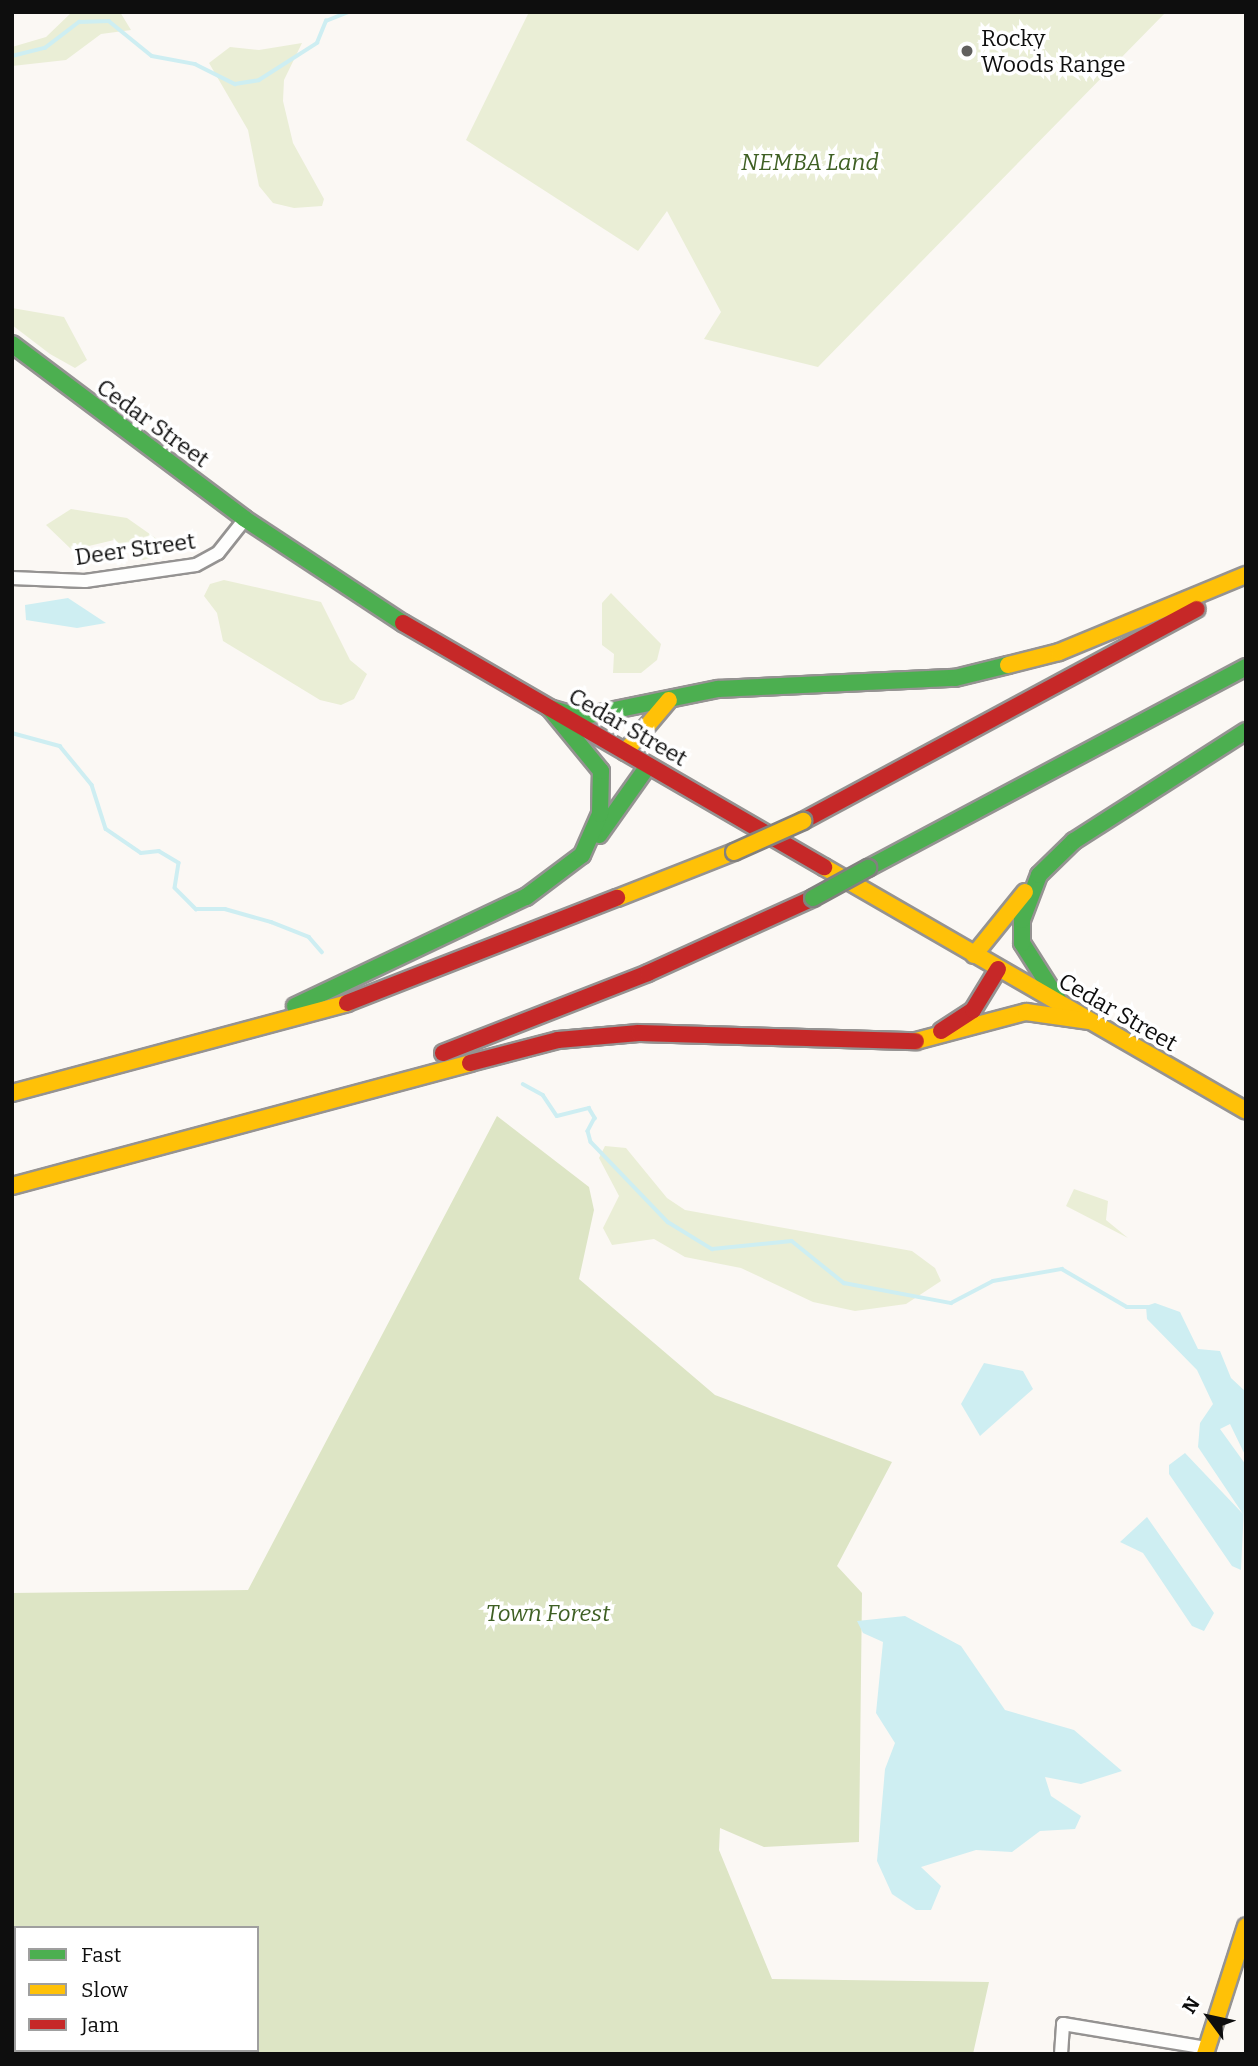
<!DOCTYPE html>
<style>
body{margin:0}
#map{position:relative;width:1258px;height:2066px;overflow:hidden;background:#fbf8f4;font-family:Bitter,serif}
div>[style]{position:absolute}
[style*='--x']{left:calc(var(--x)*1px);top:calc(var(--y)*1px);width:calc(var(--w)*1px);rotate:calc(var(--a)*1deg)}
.green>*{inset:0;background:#eaeed6}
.forest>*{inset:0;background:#dde5c5}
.water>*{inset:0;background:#ceeef2}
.stream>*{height:3.5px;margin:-1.75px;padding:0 1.75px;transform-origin:1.75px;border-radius:1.75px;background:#ceeef2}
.roads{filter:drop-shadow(2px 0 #959392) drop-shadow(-2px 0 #959392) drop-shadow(0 2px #959392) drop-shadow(0 -2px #959392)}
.street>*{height:12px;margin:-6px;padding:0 6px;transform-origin:6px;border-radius:6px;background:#fefefd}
.fast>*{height:16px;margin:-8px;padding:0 8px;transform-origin:8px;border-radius:8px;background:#4caf50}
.slow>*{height:16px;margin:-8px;padding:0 8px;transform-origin:8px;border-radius:8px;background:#ffc107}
.jam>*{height:16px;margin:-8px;padding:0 8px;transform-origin:8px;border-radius:8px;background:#c62828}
.bridges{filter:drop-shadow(2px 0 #82817f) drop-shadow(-2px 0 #82817f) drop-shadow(0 2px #82817f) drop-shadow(0 -2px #82817f)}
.fast-bridge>*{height:16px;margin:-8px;padding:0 8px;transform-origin:8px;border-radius:8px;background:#4caf50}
.slow-bridge>*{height:16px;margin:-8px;padding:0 8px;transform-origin:8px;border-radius:8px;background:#ffc107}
.dots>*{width:19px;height:19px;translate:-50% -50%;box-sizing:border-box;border:4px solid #fff;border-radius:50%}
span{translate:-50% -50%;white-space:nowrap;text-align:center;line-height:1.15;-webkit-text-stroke:7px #fff;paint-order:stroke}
.poi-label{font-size:23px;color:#0e0e0e}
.left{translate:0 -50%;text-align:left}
.park-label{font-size:23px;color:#3f6024;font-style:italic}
.street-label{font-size:23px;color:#0e0e0e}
.frame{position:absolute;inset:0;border:14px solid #0e0e0e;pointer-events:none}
.legend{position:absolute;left:14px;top:1926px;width:245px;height:126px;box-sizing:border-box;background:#fff;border:2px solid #9f9f9f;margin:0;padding:9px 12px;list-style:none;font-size:21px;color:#0e0e0e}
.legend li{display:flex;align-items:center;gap:14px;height:35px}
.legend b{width:35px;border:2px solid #9f9f9f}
.north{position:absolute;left:1174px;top:1982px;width:70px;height:70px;-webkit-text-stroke:5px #fff;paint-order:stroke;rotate:303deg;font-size:19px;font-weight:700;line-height:28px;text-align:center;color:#0e0e0e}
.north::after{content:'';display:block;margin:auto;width:24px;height:32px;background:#0e0e0e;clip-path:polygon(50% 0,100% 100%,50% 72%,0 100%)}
</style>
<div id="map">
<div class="green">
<i style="clip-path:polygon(72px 12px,120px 12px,131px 30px,101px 34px,66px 60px,12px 66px,12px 47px,46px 37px)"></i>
<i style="clip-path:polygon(529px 12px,1166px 12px,818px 367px,704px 339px,721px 312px,667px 211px,638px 251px,466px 140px)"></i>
<i style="clip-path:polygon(302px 43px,284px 80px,283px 101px,293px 143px,324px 199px,322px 206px,294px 208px,273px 203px,259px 186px,248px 130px,209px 63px,230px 47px,259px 50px)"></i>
<i style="clip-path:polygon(12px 308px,64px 317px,87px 360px,75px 368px,50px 354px,12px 325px)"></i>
<i style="clip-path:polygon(71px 509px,127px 518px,174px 551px,143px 560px,114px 540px,72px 550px,46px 525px)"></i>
<i style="clip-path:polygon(224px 580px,321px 602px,350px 660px,367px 674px,354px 699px,341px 705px,320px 700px,223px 641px,217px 613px,204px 596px,210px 584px)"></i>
<i style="clip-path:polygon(611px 593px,661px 644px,657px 660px,641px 673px,613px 673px,614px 654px,602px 645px,602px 603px)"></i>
<i style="clip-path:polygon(605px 1146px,626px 1148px,667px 1198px,685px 1210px,912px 1251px,935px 1268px,941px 1281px,906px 1304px,855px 1311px,813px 1302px,741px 1268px,685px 1257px,654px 1239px,612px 1245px,603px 1228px,619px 1196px,599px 1158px)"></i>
<i style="clip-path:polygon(1074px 1189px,1108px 1201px,1106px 1220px,1128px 1238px,1066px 1206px)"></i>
</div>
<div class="forest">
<i style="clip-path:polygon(evenodd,497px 1116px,589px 1187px,594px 1210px,579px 1279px,715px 1395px,892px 1462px,837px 1566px,862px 1593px,859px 1842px,764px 1847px,720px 1828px,719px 1850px,772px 1979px,989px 1982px,973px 2054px,12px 2054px,12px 1593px,248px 1590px,497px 1116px,16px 1928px,257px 1928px,257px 2050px,16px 2050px,16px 1928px)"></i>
</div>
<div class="water">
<i style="clip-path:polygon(68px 598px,106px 623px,77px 628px,26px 620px,25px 605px)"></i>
<i style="clip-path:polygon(1155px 1303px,1180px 1312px,1198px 1349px,1220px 1351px,1231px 1378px,1246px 1392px,1246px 1457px,1230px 1424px,1220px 1429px,1246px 1465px,1241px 1570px,1232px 1566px,1169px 1474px,1169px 1465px,1185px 1453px,1243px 1514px,1198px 1447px,1200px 1423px,1213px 1404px,1197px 1370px,1147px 1319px,1146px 1306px)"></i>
<i style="clip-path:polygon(984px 1363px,1023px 1371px,1033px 1389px,980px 1436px,961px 1404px)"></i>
<i style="clip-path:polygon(1147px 1517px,1214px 1613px,1204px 1631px,1192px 1626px,1143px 1553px,1120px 1542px)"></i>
<i style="clip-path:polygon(905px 1616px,961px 1646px,1005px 1710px,1074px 1730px,1122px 1771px,1081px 1784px,1045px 1777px,1051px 1796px,1081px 1816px,1075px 1829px,1040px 1831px,1012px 1852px,976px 1850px,921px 1867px,941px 1886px,931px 1910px,916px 1910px,892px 1894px,877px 1861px,885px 1769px,895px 1743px,876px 1713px,883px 1642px,863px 1633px,857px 1621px)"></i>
<i style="clip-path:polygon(16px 2022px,16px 2050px,150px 2054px,12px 2054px)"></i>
</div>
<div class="stream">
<i style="--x:12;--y:56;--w:34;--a:-14"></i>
<i style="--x:45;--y:48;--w:43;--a:-37.4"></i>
<i style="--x:79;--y:22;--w:30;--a:-2"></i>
<i style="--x:109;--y:21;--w:55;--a:39.1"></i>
<i style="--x:152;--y:56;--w:44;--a:10.5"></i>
<i style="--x:195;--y:64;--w:45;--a:26.6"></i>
<i style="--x:235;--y:84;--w:24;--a:-9"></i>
<i style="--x:259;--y:80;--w:69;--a:-32.5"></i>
<i style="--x:317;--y:43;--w:24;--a:-68"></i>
<i style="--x:326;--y:21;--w:24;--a:-22"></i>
<i style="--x:12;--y:733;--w:50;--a:15.2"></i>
<i style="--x:60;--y:746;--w:50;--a:50.6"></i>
<i style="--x:92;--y:785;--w:46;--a:72.3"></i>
<i style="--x:106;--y:829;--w:42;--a:34.4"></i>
<i style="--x:141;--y:853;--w:18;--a:-6"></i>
<i style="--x:159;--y:851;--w:23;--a:31"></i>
<i style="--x:179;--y:863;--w:25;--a:99"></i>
<i style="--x:175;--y:888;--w:30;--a:45"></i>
<i style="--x:196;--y:909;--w:29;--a:0"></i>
<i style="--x:225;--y:909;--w:48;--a:15.8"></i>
<i style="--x:271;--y:922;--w:41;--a:21.5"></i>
<i style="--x:309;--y:937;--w:20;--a:49"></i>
<i style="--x:523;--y:1084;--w:23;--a:29"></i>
<i style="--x:543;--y:1095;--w:25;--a:56"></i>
<i style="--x:557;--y:1116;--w:33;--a:-14"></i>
<i style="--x:589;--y:1108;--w:12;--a:59"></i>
<i style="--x:595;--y:1118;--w:15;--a:118"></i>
<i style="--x:588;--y:1131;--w:11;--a:75"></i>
<i style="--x:591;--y:1142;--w:111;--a:46.1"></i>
<i style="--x:668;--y:1222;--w:52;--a:31.5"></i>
<i style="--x:712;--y:1249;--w:80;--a:-5.7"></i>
<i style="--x:792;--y:1241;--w:67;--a:38.9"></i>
<i style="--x:844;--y:1283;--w:109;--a:10.6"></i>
<i style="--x:951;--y:1303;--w:47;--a:-27.6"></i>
<i style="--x:993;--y:1281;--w:70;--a:-9.9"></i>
<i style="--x:1062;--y:1269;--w:75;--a:30.3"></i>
<i style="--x:1127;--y:1307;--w:21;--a:0"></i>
</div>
<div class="roads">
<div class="street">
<i style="--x:12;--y:578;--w:73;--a:2.4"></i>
<i style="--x:85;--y:581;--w:112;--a:-8.2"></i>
<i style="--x:196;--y:565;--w:25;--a:-29"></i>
<i style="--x:218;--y:553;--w:43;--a:-51.5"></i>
<i style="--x:1061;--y:2054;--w:30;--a:-86"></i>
<i style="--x:1063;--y:2024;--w:145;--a:9.5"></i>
</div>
<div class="fast">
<i style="--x:12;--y:344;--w:291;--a:36.9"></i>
<i style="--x:245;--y:519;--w:189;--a:33.4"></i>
<i style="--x:549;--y:708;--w:32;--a:16"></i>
<i style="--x:580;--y:717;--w:141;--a:-11.5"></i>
<i style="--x:718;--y:689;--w:237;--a:-2.7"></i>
<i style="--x:955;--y:678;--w:55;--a:-13.8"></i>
<i style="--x:599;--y:835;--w:85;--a:-54.6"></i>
<i style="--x:868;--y:868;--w:428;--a:-28"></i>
<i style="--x:295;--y:1006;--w:255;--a:-25.3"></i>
<i style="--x:526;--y:897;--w:70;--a:-36.9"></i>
<i style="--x:582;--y:855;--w:45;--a:-66.3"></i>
<i style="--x:600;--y:814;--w:43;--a:-88.7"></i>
<i style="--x:601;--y:771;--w:79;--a:-129.3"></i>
<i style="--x:1062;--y:1006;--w:75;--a:-122.4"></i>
<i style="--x:1022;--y:943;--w:23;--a:-90"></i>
<i style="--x:1022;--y:920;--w:48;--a:-69.3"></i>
<i style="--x:1039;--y:875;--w:49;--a:-44.2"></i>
<i style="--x:1074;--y:841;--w:204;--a:-32.6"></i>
</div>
<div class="slow">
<i style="--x:1008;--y:665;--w:53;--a:-14.3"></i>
<i style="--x:1059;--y:652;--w:202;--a:-22.4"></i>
<i style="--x:625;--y:752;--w:68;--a:-49.8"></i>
<i style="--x:824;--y:867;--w:487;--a:30"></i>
<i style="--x:617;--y:898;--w:126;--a:-21.5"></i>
<i style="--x:974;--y:955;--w:81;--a:-51"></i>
<i style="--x:916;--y:1041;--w:114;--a:-14.8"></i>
<i style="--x:1026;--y:1012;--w:64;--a:8.1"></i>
<i style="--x:12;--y:1093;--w:347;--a:-15"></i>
<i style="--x:12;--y:1186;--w:474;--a:-15"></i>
<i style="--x:1205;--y:2054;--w:134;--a:-72.2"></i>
</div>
<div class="jam">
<i style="--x:403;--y:623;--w:487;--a:30.1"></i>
<i style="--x:803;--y:821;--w:447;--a:-28.3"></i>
<i style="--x:347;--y:1003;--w:290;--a:-21.3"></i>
<i style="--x:941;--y:1031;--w:38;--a:-33"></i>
<i style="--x:973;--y:1010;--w:48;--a:-58.6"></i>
<i style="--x:443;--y:1053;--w:220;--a:-21.3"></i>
<i style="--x:648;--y:973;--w:181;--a:-24.4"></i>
<i style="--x:470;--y:1063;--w:91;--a:-14.6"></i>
<i style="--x:558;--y:1040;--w:81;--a:-4.9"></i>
<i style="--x:639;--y:1033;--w:277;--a:1.7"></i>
</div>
</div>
<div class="bridges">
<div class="fast-bridge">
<i style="--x:813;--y:898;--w:63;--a:-28.6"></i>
</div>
<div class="slow-bridge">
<i style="--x:734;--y:852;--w:76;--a:-24.2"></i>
</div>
</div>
<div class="dots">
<i style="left:967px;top:51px;background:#61605e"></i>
</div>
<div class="poi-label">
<span class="left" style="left:981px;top:51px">Rocky<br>Woods Range</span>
</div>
<div class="park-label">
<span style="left:810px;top:162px">NEMBA Land</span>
<span style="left:548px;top:1613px">Town Forest</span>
</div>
<div class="street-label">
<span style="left:153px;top:423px;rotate:36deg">Cedar Street</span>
<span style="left:135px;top:549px;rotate:-8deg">Deer Street</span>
<span style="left:628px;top:727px;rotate:30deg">Cedar Street</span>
<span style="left:1118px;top:1012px;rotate:30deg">Cedar Street</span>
</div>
<div class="frame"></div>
<ul class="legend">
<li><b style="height:9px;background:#4caf50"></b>Fast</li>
<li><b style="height:9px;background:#ffc107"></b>Slow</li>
<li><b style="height:9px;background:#c62828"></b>Jam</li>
</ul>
<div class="north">N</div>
</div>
